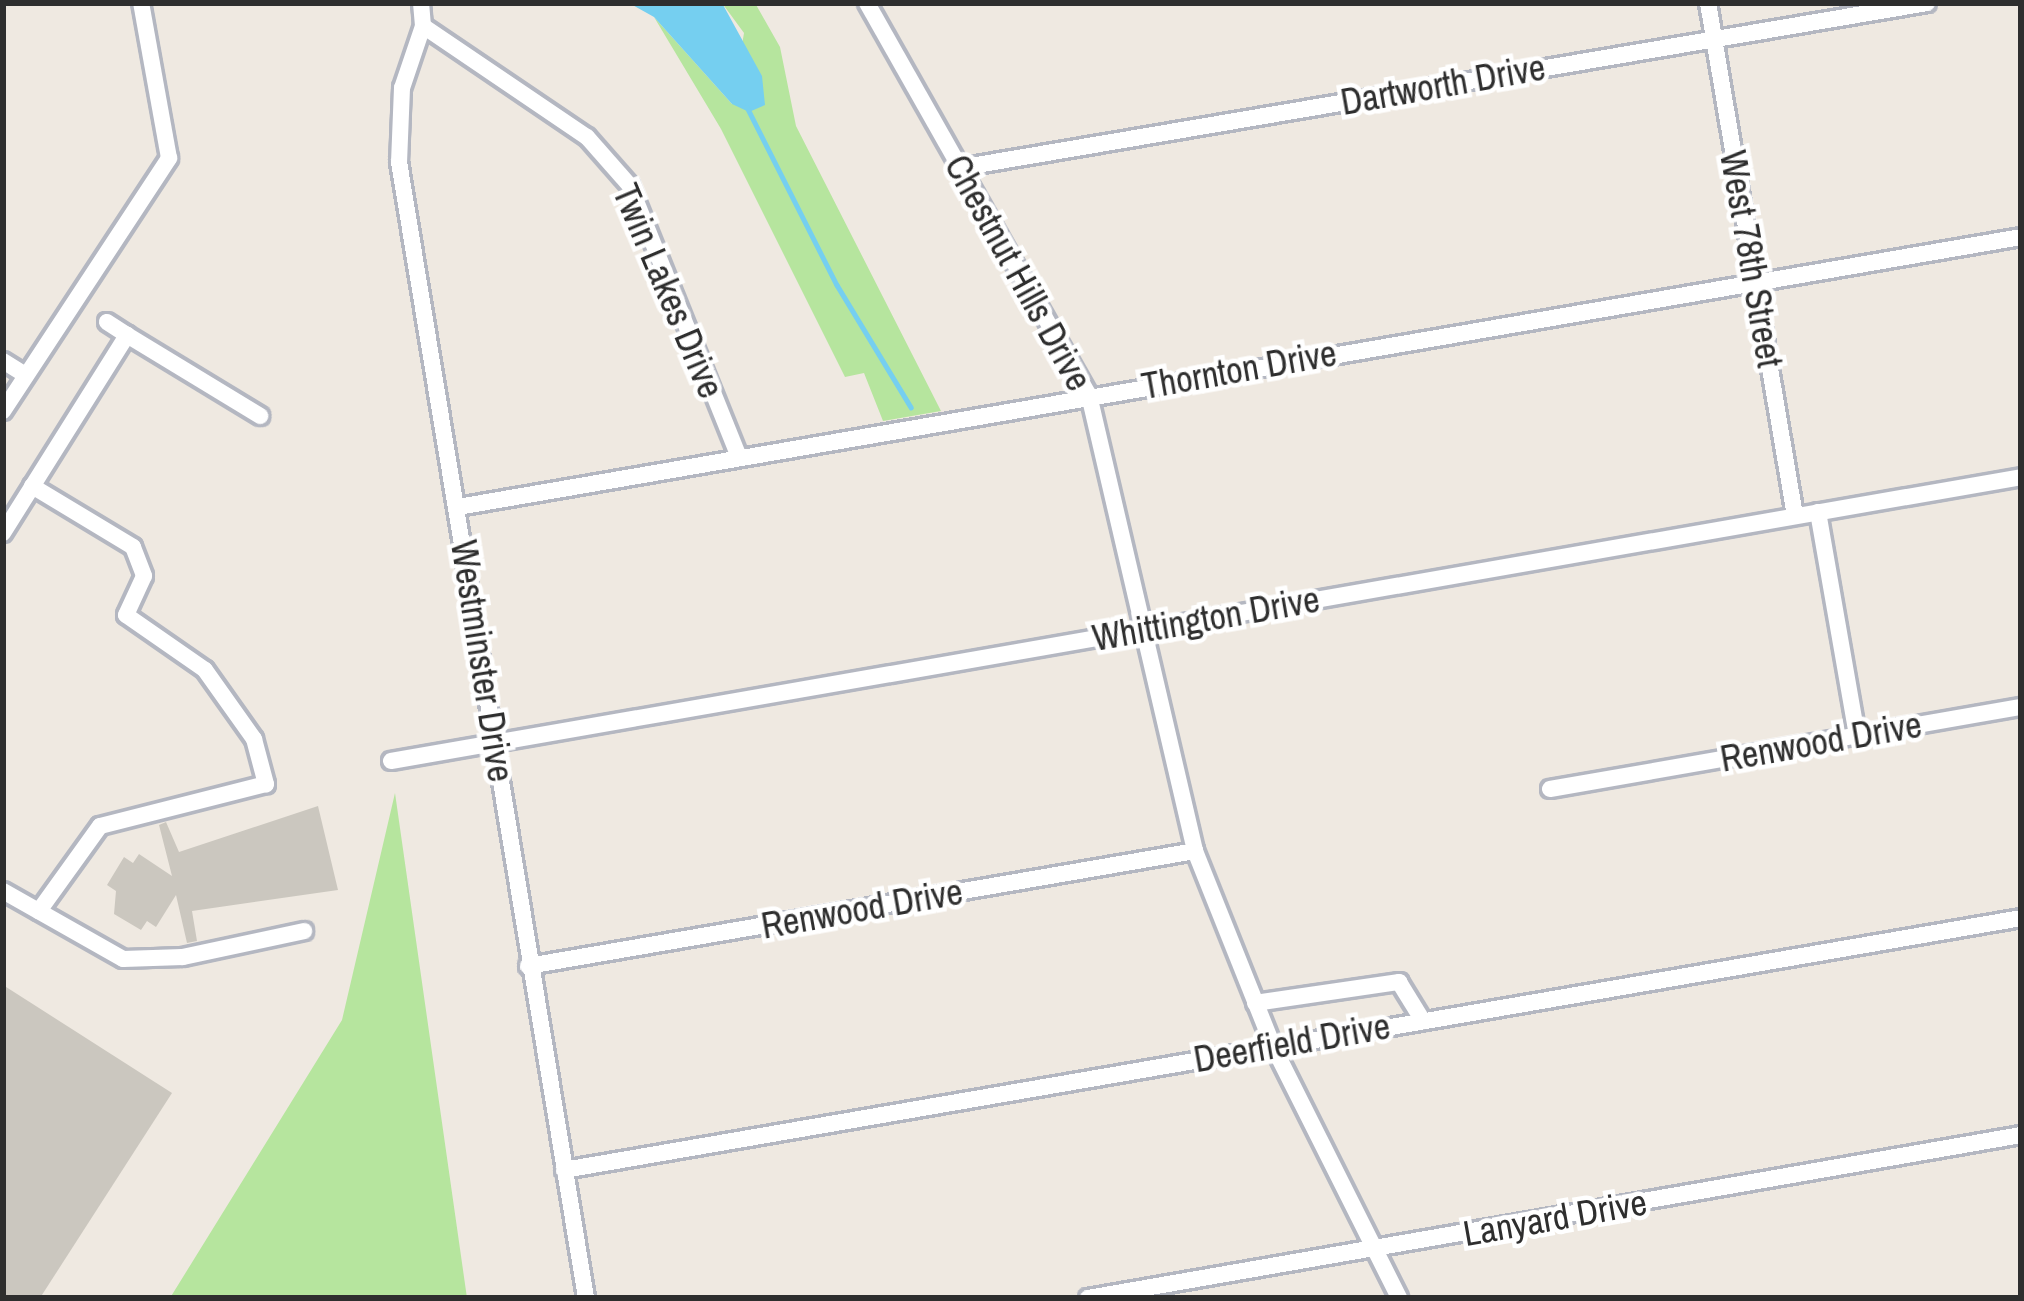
<!DOCTYPE html>
<style>
body{margin:0}
#map{position:relative;width:2024px;height:1301px;overflow:hidden;background:#efe9e1;font-family:"Archivo Narrow",sans-serif}
div>[style]{position:absolute}
[style*='--x']{left:calc(var(--x)*1px);top:calc(var(--y)*1px);width:calc(var(--w)*1px);rotate:calc(var(--a)*1deg)}
.green>*{inset:0;background:#b6e59e}
.water>*{inset:0;background:#75cff0}
.stream>*{height:4.5px;margin:-2.25px;padding:0 2.25px;transform-origin:2.25px;border-radius:2.25px;background:#75cff0}
.building>*{inset:0;background:#cbc7bf}
.roads{filter:drop-shadow(3px 0 #b4b7c1) drop-shadow(-3px 0 #b4b7c1) drop-shadow(0 3px #b4b7c1) drop-shadow(0 -3px #b4b7c1)}
.minor>*{height:16px;margin:-8px;padding:0 8px;transform-origin:8px;border-radius:8px;background:#fff}
span{translate:-50% -50%;white-space:nowrap;text-align:center;line-height:1.15;-webkit-text-stroke:9px #fff;paint-order:stroke}
.street-label{font-size:36px;color:#2e2e2e}
.frame{position:absolute;inset:0;border:6px solid #2e2e2e;pointer-events:none}
</style>
<div id="map">
<div class="green">
<i style="clip-path:polygon(722px 3px,755px 3px,780px 47px,796px 126px,941px 411px,883px 421px,864px 373px,845px 377px,721px 129px,654px 17px,732px 104px,744px 33px)"></i>
<i style="clip-path:polygon(395px 793px,467px 1298px,170px 1298px,342px 1020px)"></i>
</div>
<div class="water">
<i style="clip-path:polygon(629px 3px,722px 3px,762px 76px,765px 105px,749px 112px,732px 104px,654px 17px)"></i>
</div>
<div class="stream">
<i style="--x:747;--y:107;--w:199;--a:63.2"></i>
<i style="--x:837;--y:285;--w:143;--a:58.8"></i>
</div>
<div class="building">
<i style="clip-path:polygon(318px 806px,338px 890px,192px 911px,197px 941px,187px 943px,176px 895px,156px 927px,147px 921px,141px 930px,114px 914px,116px 891px,107px 885px,124px 857px,133px 863px,139px 854px,172px 876px,159px 825px,166px 822px,179px 852px)"></i>
<i style="clip-path:polygon(3px 985px,172px 1093px,40px 1298px,3px 1298px)"></i>
</div>
<div class="roads">
<div class="minor">
<i style="--x:421;--y:3;--w:23;--a:85"></i>
<i style="--x:423;--y:26;--w:198;--a:34.1"></i>
<i style="--x:587;--y:137;--w:65;--a:48.7"></i>
<i style="--x:630;--y:186;--w:292;--a:68.1"></i>
<i style="--x:867;--y:3;--w:450;--a:60.5"></i>
<i style="--x:1089;--y:395;--w:468;--a:76.9"></i>
<i style="--x:1195;--y:851;--w:210;--a:68.2"></i>
<i style="--x:1273;--y:1046;--w:282;--a:63.4"></i>
<i style="--x:1708;--y:3;--w:520;--a:80.37"></i>
<i style="--x:423;--y:26;--w:65;--a:108.7"></i>
<i style="--x:402;--y:88;--w:74;--a:92.3"></i>
<i style="--x:399;--y:162;--w:1151;--a:80.65"></i>
<i style="--x:959;--y:168;--w:982;--a:-9.67"></i>
<i style="--x:127;--y:335;--w:156;--a:31.3"></i>
<i style="--x:3;--y:361;--w:26;--a:32"></i>
<i style="--x:3;--y:411;--w:303;--a:-56.7"></i>
<i style="--x:169;--y:158;--w:158;--a:-100.2"></i>
<i style="--x:32;--y:486;--w:118;--a:31.1"></i>
<i style="--x:133;--y:547;--w:31;--a:69"></i>
<i style="--x:144;--y:576;--w:43;--a:114.8"></i>
<i style="--x:126;--y:615;--w:96;--a:34.8"></i>
<i style="--x:205;--y:670;--w:85;--a:54.6"></i>
<i style="--x:254;--y:739;--w:47;--a:75.1"></i>
<i style="--x:266;--y:784;--w:171;--a:165.8"></i>
<i style="--x:100;--y:826;--w:105;--a:125.7"></i>
<i style="--x:458;--y:507;--w:1586;--a:-9.8"></i>
<i style="--x:1818;--y:512;--w:226;--a:80.1"></i>
<i style="--x:3;--y:533;--w:234;--a:-57.9"></i>
<i style="--x:127;--y:335;--w:24;--a:-147"></i>
<i style="--x:391;--y:761;--w:1655;--a:-9.88"></i>
<i style="--x:1550;--y:789;--w:478;--a:-9.9"></i>
<i style="--x:3;--y:891;--w:138;--a:29.5"></i>
<i style="--x:123;--y:959;--w:60;--a:-1.9"></i>
<i style="--x:183;--y:957;--w:124;--a:-12.1"></i>
<i style="--x:528;--y:966;--w:677;--a:-9.78"></i>
<i style="--x:1255;--y:1003;--w:146;--a:-8.3"></i>
<i style="--x:1399;--y:982;--w:46;--a:58.4"></i>
<i style="--x:564;--y:1170;--w:1479;--a:-9.81"></i>
<i style="--x:1088;--y:1298;--w:947;--a:-9.91"></i>
</div>
</div>
<div class="street-label">
<span style="left:1443px;top:85px;rotate:-10deg">Dartworth Drive</span>
<span style="left:1751px;top:259px;rotate:80deg">West 78th Street</span>
<span style="left:1018px;top:273px;rotate:61deg">Chestnut Hills Drive</span>
<span style="left:668px;top:291px;rotate:67deg">Twin Lakes Drive</span>
<span style="left:1239px;top:370px;rotate:-10deg">Thornton Drive</span>
<span style="left:1206px;top:619px;rotate:-10deg">Whittington Drive</span>
<span style="left:482px;top:661px;rotate:81deg">Westminster Drive</span>
<span style="left:1821px;top:742px;rotate:-10deg">Renwood Drive</span>
<span style="left:862px;top:909px;rotate:-10deg">Renwood Drive</span>
<span style="left:1292px;top:1043px;rotate:-10deg">Deerfield Drive</span>
<span style="left:1555px;top:1218px;rotate:-10deg">Lanyard Drive</span>
</div>
<div class="frame"></div>
</div>
